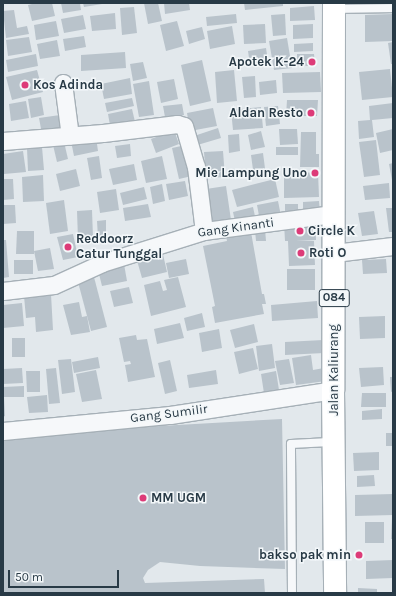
<!DOCTYPE html>
<style>
body{margin:0}
#map{position:relative;width:396px;height:596px;overflow:hidden;background:#e2e8ec;font-family:Karla,sans-serif}
div>[style]{position:absolute}
[style*='--x']{left:calc(var(--x)*1px);top:calc(var(--y)*1px);width:calc(var(--w)*1px);rotate:calc(var(--a)*1deg)}
.building>*{inset:0;background:#b9c3cb}
.roads{filter:drop-shadow(1px 0 #a6b0b7) drop-shadow(-1px 0 #a6b0b7) drop-shadow(0 1px #a6b0b7) drop-shadow(0 -1px #a6b0b7)}
.service>*{height:8px;margin:-4px;padding:0 4px;transform-origin:4px;border-radius:4px;background:#f6f8fa}
.minor>*{height:17px;margin:-8.5px;padding:0 8.5px;transform-origin:8.5px;border-radius:8.5px;background:#f6f8fa}
.primary>*{height:22px;margin:-11px;padding:0 11px;transform-origin:11px;border-radius:11px;background:#fff}
.dots>*{width:11px;height:11px;translate:-50% -50%;box-sizing:border-box;border:2px solid #f3f7f9;border-radius:50%}
span{translate:-50% -50%;white-space:nowrap;text-align:center;line-height:1.15;-webkit-text-stroke:3px #f3f7f9;paint-order:stroke}
.shield-label span{padding:1px 3px;background:#f3f7f9;border:1px solid;border-radius:3px;-webkit-text-stroke-width:0}
.shield-label{font-size:12px;color:#283a46;font-weight:700}
.poi-label{font-size:13px;color:#283a46;font-weight:700}
.right{translate:-100% -50%;text-align:right}
.left{translate:0 -50%;text-align:left}
.street-label{font-size:13px;color:#283a46}
.frame{position:absolute;inset:0;border:4px solid #283a46;pointer-events:none}
.scale{position:absolute;left:8px;top:570px;width:111px;height:18px;box-sizing:border-box;border:2px solid #283a46;border-top:0;padding-left:5px;font-size:12px;line-height:14px;white-space:nowrap;color:#283a46;-webkit-text-stroke:3px #f3f7f9;paint-order:stroke}
</style>
<div id="map">
<div class="building">
<i style="clip-path:polygon(36px 3px,52px 3px,55px 16px,32px 21px,28px 5px)"></i>
<i style="clip-path:polygon(61px 3px,80px 3px,81px 10px,63px 13px)"></i>
<i style="clip-path:polygon(83px 3px,102px 3px,102px 4px,84px 7px)"></i>
<i style="clip-path:polygon(144px 3px,158px 3px,162px 21px,148px 24px)"></i>
<i style="clip-path:polygon(164px 3px,189px 3px,190px 10px,165px 14px)"></i>
<i style="clip-path:polygon(244px 3px,283px 3px,283px 6px,245px 10px)"></i>
<i style="clip-path:polygon(350px 3px,382px 3px,382px 4px,350px 6px)"></i>
<i style="clip-path:polygon(314px 6px,315px 20px,290px 21px,290px 8px)"></i>
<i style="clip-path:polygon(134px 7px,137px 33px,122px 35px,120px 8px)"></i>
<i style="clip-path:polygon(14px 10px,17px 28px,27px 26px,29px 34px,6px 38px,3px 11px)"></i>
<i style="clip-path:polygon(115px 13px,116px 29px,92px 31px,90px 16px)"></i>
<i style="clip-path:polygon(236px 14px,237px 23px,207px 26px,206px 17px)"></i>
<i style="clip-path:polygon(285px 14px,286px 35px,273px 36px,271px 15px)"></i>
<i style="clip-path:polygon(393px 14px,393px 41px,365px 42px,365px 15px)"></i>
<i style="clip-path:polygon(83px 15px,86px 29px,64px 33px,61px 19px)"></i>
<i style="clip-path:polygon(56px 21px,59px 36px,36px 40px,34px 25px)"></i>
<i style="clip-path:polygon(177px 21px,184px 46px,166px 51px,160px 25px)"></i>
<i style="clip-path:polygon(265px 24px,266px 43px,244px 44px,243px 25px)"></i>
<i style="clip-path:polygon(313px 24px,313px 38px,293px 39px,293px 25px)"></i>
<i style="clip-path:polygon(232px 26px,235px 44px,210px 49px,207px 31px)"></i>
<i style="clip-path:polygon(202px 27px,205px 39px,189px 44px,186px 31px)"></i>
<i style="clip-path:polygon(84px 36px,86px 47px,65px 51px,63px 39px)"></i>
<i style="clip-path:polygon(29px 37px,32px 52px,8px 56px,6px 40px)"></i>
<i style="clip-path:polygon(287px 38px,292px 68px,274px 70px,269px 41px)"></i>
<i style="clip-path:polygon(57px 40px,60px 56px,40px 59px,37px 44px)"></i>
<i style="clip-path:polygon(393px 42px,393px 64px,391px 64px,388px 43px)"></i>
<i style="clip-path:polygon(313px 43px,313px 51px,294px 52px,294px 44px)"></i>
<i style="clip-path:polygon(266px 48px,268px 61px,250px 65px,248px 51px)"></i>
<i style="clip-path:polygon(125px 52px,126px 68px,81px 71px,81px 55px)"></i>
<i style="clip-path:polygon(36px 54px,38px 66px,8px 72px,6px 60px)"></i>
<i style="clip-path:polygon(297px 54px,314px 54px,315px 66px,297px 66px)"></i>
<i style="clip-path:polygon(202px 60px,211px 101px,190px 106px,181px 65px)"></i>
<i style="clip-path:polygon(143px 62px,147px 78px,133px 81px,130px 64px)"></i>
<i style="clip-path:polygon(390px 69px,393px 97px,362px 100px,359px 72px)"></i>
<i style="clip-path:polygon(37px 70px,43px 92px,12px 100px,6px 77px)"></i>
<i style="clip-path:polygon(234px 70px,237px 101px,217px 103px,215px 72px)"></i>
<i style="clip-path:polygon(320px 72px,321px 92px,283px 93px,282px 73px)"></i>
<i style="clip-path:polygon(255px 76px,256px 97px,244px 98px,242px 77px)"></i>
<i style="clip-path:polygon(130px 78px,132px 94px,104px 99px,101px 84px)"></i>
<i style="clip-path:polygon(174px 79px,178px 99px,161px 103px,157px 82px)"></i>
<i style="clip-path:polygon(276px 80px,277px 93px,260px 95px,259px 82px)"></i>
<i style="clip-path:polygon(149px 81px,154px 115px,139px 117px,133px 84px)"></i>
<i style="clip-path:polygon(41px 97px,44px 115px,31px 118px,28px 99px)"></i>
<i style="clip-path:polygon(132px 98px,134px 106px,107px 112px,105px 103px)"></i>
<i style="clip-path:polygon(287px 100px,318px 100px,317px 116px,286px 116px)"></i>
<i style="clip-path:polygon(26px 101px,29px 118px,11px 121px,9px 104px)"></i>
<i style="clip-path:polygon(393px 103px,393px 118px,372px 120px,374px 137px,359px 139px,358px 121px,370px 120px,369px 106px)"></i>
<i style="clip-path:polygon(182px 104px,184px 115px,165px 117px,163px 106px)"></i>
<i style="clip-path:polygon(278px 106px,280px 124px,266px 126px,264px 107px)"></i>
<i style="clip-path:polygon(261px 107px,263px 128px,233px 130px,231px 110px)"></i>
<i style="clip-path:polygon(213px 108px,217px 126px,190px 131px,187px 113px)"></i>
<i style="clip-path:polygon(132px 109px,136px 126px,111px 131px,108px 114px)"></i>
<i style="clip-path:polygon(60px 115px,63px 130px,42px 134px,39px 118px)"></i>
<i style="clip-path:polygon(218px 128px,221px 138px,194px 146px,191px 137px)"></i>
<i style="clip-path:polygon(279px 129px,297px 129px,298px 144px,280px 145px)"></i>
<i style="clip-path:polygon(393px 129px,393px 150px,380px 153px,376px 133px)"></i>
<i style="clip-path:polygon(174px 130px,179px 144px,156px 153px,151px 139px)"></i>
<i style="clip-path:polygon(261px 131px,265px 147px,251px 150px,248px 135px)"></i>
<i style="clip-path:polygon(301px 132px,316px 132px,316px 154px,319px 154px,319px 167px,300px 167px)"></i>
<i style="clip-path:polygon(239px 134px,240px 151px,229px 153px,228px 135px)"></i>
<i style="clip-path:polygon(96px 137px,98px 151px,74px 156px,71px 141px)"></i>
<i style="clip-path:polygon(376px 140px,380px 175px,364px 177px,359px 142px)"></i>
<i style="clip-path:polygon(64px 142px,68px 159px,57px 162px,53px 145px)"></i>
<i style="clip-path:polygon(130px 144px,131px 156px,117px 158px,115px 146px)"></i>
<i style="clip-path:polygon(186px 145px,192px 176px,179px 179px,172px 148px)"></i>
<i style="clip-path:polygon(42px 147px,44px 170px,28px 171px,27px 148px)"></i>
<i style="clip-path:polygon(276px 147px,298px 147px,298px 155px,276px 155px)"></i>
<i style="clip-path:polygon(23px 151px,26px 172px,4px 174px,3px 154px)"></i>
<i style="clip-path:polygon(223px 151px,225px 177px,206px 178px,204px 152px)"></i>
<i style="clip-path:polygon(263px 153px,266px 176px,254px 177px,251px 155px)"></i>
<i style="clip-path:polygon(99px 156px,102px 178px,91px 180px,87px 158px)"></i>
<i style="clip-path:polygon(162px 156px,167px 179px,146px 183px,141px 161px)"></i>
<i style="clip-path:polygon(393px 163px,393px 180px,392px 180px,389px 164px)"></i>
<i style="clip-path:polygon(134px 164px,137px 180px,113px 185px,109px 169px)"></i>
<i style="clip-path:polygon(76px 169px,80px 186px,60px 191px,56px 174px)"></i>
<i style="clip-path:polygon(318px 172px,319px 197px,284px 198px,284px 174px)"></i>
<i style="clip-path:polygon(43px 175px,44px 201px,23px 202px,22px 177px)"></i>
<i style="clip-path:polygon(3px 179px,13px 179px,14px 199px,3px 200px)"></i>
<i style="clip-path:polygon(275px 179px,279px 197px,237px 207px,232px 190px)"></i>
<i style="clip-path:polygon(185px 181px,188px 196px,169px 200px,166px 184px)"></i>
<i style="clip-path:polygon(389px 183px,390px 198px,365px 200px,363px 186px)"></i>
<i style="clip-path:polygon(162px 184px,165px 201px,153px 204px,150px 187px)"></i>
<i style="clip-path:polygon(226px 186px,231px 220px,211px 223px,206px 189px)"></i>
<i style="clip-path:polygon(144px 187px,147px 199px,123px 205px,120px 193px)"></i>
<i style="clip-path:polygon(116px 189px,119px 210px,100px 213px,97px 192px)"></i>
<i style="clip-path:polygon(64px 200px,68px 231px,50px 234px,46px 203px)"></i>
<i style="clip-path:polygon(278px 201px,281px 216px,260px 221px,257px 205px)"></i>
<i style="clip-path:polygon(319px 201px,320px 214px,303px 215px,303px 202px)"></i>
<i style="clip-path:polygon(148px 204px,151px 217px,125px 221px,123px 208px)"></i>
<i style="clip-path:polygon(285px 204px,298px 204px,298px 217px,285px 217px)"></i>
<i style="clip-path:polygon(3px 205px,15px 205px,16px 223px,3px 224px)"></i>
<i style="clip-path:polygon(253px 207px,256px 221px,236px 226px,233px 212px)"></i>
<i style="clip-path:polygon(386px 208px,393px 208px,393px 232px,389px 232px)"></i>
<i style="clip-path:polygon(92px 210px,93px 238px,78px 239px,77px 211px)"></i>
<i style="clip-path:polygon(374px 211px,378px 234px,362px 236px,358px 213px)"></i>
<i style="clip-path:polygon(106px 220px,106px 238px,98px 238px,97px 221px)"></i>
<i style="clip-path:polygon(315px 221px,316px 240px,296px 241px,314px 241px,315px 265px,289px 266px,288px 241px,285px 241px,284px 223px)"></i>
<i style="clip-path:polygon(265px 229px,266px 241px,256px 241px,255px 230px)"></i>
<i style="clip-path:polygon(17px 231px,34px 231px,34px 254px,16px 254px)"></i>
<i style="clip-path:polygon(251px 232px,262px 294px,264px 294px,266px 304px,262px 304px,264px 314px,215px 323px,212px 307px,215px 306px,203px 246px,227px 241px,226px 236px)"></i>
<i style="clip-path:polygon(73px 234px,78px 257px,63px 260px,57px 237px)"></i>
<i style="clip-path:polygon(3px 240px,6px 240px,9px 277px,3px 278px)"></i>
<i style="clip-path:polygon(50px 248px,54px 269px,38px 271px,34px 251px)"></i>
<i style="clip-path:polygon(162px 250px,167px 272px,142px 278px,136px 257px)"></i>
<i style="clip-path:polygon(186px 259px,189px 274px,169px 278px,166px 263px)"></i>
<i style="clip-path:polygon(386px 259px,387px 273px,363px 274px,362px 260px)"></i>
<i style="clip-path:polygon(14px 260px,33px 260px,33px 274px,14px 274px)"></i>
<i style="clip-path:polygon(124px 264px,127px 281px,102px 286px,98px 270px)"></i>
<i style="clip-path:polygon(287px 269px,315px 269px,315px 290px,287px 290px)"></i>
<i style="clip-path:polygon(94px 277px,107px 327px,91px 331px,78px 282px)"></i>
<i style="clip-path:polygon(178px 277px,186px 307px,151px 316px,144px 285px,160px 281px,163px 291px,167px 290px,164px 280px)"></i>
<i style="clip-path:polygon(129px 287px,133px 303px,114px 307px,110px 291px)"></i>
<i style="clip-path:polygon(51px 294px,53px 330px,36px 332px,35px 317px,26px 318px,24px 296px)"></i>
<i style="clip-path:polygon(317px 301px,318px 318px,272px 321px,271px 305px)"></i>
<i style="clip-path:polygon(79px 302px,82px 317px,87px 316px,90px 332px,71px 335px,63px 305px)"></i>
<i style="clip-path:polygon(22px 303px,24px 326px,3px 328px,3px 305px)"></i>
<i style="clip-path:polygon(202px 313px,205px 327px,187px 331px,184px 318px)"></i>
<i style="clip-path:polygon(385px 316px,385px 338px,360px 339px,359px 317px)"></i>
<i style="clip-path:polygon(180px 323px,184px 338px,157px 344px,154px 329px)"></i>
<i style="clip-path:polygon(254px 324px,258px 342px,235px 348px,230px 330px)"></i>
<i style="clip-path:polygon(219px 329px,222px 348px,202px 352px,199px 333px)"></i>
<i style="clip-path:polygon(136px 335px,137px 340px,147px 339px,155px 377px,128px 382px,125px 365px,131px 364px,130px 361px,124px 362px,119px 338px)"></i>
<i style="clip-path:polygon(12px 338px,25px 338px,25px 357px,12px 357px)"></i>
<i style="clip-path:polygon(323px 340px,324px 353px,285px 355px,285px 342px)"></i>
<i style="clip-path:polygon(272px 344px,275px 368px,259px 371px,256px 346px)"></i>
<i style="clip-path:polygon(253px 348px,258px 369px,239px 374px,234px 352px)"></i>
<i style="clip-path:polygon(311px 355px,313px 370px,324px 368px,326px 381px,296px 385px,292px 358px)"></i>
<i style="clip-path:polygon(98px 357px,100px 368px,74px 373px,72px 362px)"></i>
<i style="clip-path:polygon(71px 359px,75px 392px,62px 394px,58px 360px)"></i>
<i style="clip-path:polygon(289px 359px,294px 383px,280px 385px,275px 361px)"></i>
<i style="clip-path:polygon(170px 360px,177px 391px,165px 394px,158px 363px)"></i>
<i style="clip-path:polygon(383px 367px,384px 385px,361px 387px,359px 368px)"></i>
<i style="clip-path:polygon(22px 368px,23px 383px,3px 384px,3px 369px)"></i>
<i style="clip-path:polygon(56px 368px,60px 403px,49px 404px,46px 369px)"></i>
<i style="clip-path:polygon(96px 370px,102px 399px,82px 402px,76px 374px)"></i>
<i style="clip-path:polygon(216px 370px,218px 384px,189px 388px,187px 375px)"></i>
<i style="clip-path:polygon(26px 371px,40px 371px,40px 392px,27px 392px)"></i>
<i style="clip-path:polygon(276px 371px,279px 390px,264px 393px,261px 374px)"></i>
<i style="clip-path:polygon(390px 377px,393px 377px,393px 391px,391px 392px)"></i>
<i style="clip-path:polygon(24px 386px,24px 397px,4px 397px,5px 416px,3px 417px,3px 387px)"></i>
<i style="clip-path:polygon(362px 393px,386px 393px,386px 407px,361px 407px)"></i>
<i style="clip-path:polygon(47px 395px,48px 412px,29px 413px,27px 397px)"></i>
<i style="clip-path:polygon(382px 409px,382px 419px,362px 420px,362px 411px)"></i>
<i style="clip-path:polygon(282px 419px,285px 569px,200px 566px,160px 562px,148px 570px,143px 578px,145px 583px,264px 579px,265px 593px,3px 593px,3px 435px)"></i>
<i style="clip-path:polygon(386px 433px,393px 433px,393px 446px,386px 446px)"></i>
<i style="clip-path:polygon(379px 452px,379px 470px,354px 471px,353px 453px)"></i>
<i style="clip-path:polygon(374px 475px,375px 486px,357px 487px,357px 476px)"></i>
<i style="clip-path:polygon(393px 494px,393px 515px,355px 516px,355px 495px)"></i>
<i style="clip-path:polygon(392px 519px,393px 519px,393px 539px,391px 539px)"></i>
<i style="clip-path:polygon(365px 522px,384px 522px,384px 543px,365px 543px)"></i>
<i style="clip-path:polygon(393px 560px,393px 578px,366px 579px,366px 561px)"></i>
<i style="clip-path:polygon(358px 588px,377px 589px,377px 593px,358px 593px)"></i>
</div>
<div class="roads">
<div class="service">
<i style="--x:335;--y:9;--w:58;--a:-1"></i>
<i style="--x:292;--y:593;--w:149;--a:-90.4"></i>
<i style="--x:291;--y:444;--w:34;--a:-3"></i>
<i style="--x:325;--y:442;--w:8;--a:50"></i>
</div>
<div class="minor">
<i style="--x:63;--y:83;--w:53;--a:82.5"></i>
<i style="--x:3;--y:141;--w:100;--a:-4.6"></i>
<i style="--x:103;--y:133;--w:75;--a:-6.9"></i>
<i style="--x:177;--y:124;--w:7;--a:16"></i>
<i style="--x:184;--y:126;--w:43;--a:73.7"></i>
<i style="--x:196;--y:167;--w:64;--a:82.9"></i>
<i style="--x:334;--y:253;--w:59;--a:-6.8"></i>
<i style="--x:3;--y:291;--w:51;--a:-6.7"></i>
<i style="--x:54;--y:285;--w:53;--a:-24.6"></i>
<i style="--x:102;--y:263;--w:107;--a:-17.4"></i>
<i style="--x:204;--y:231;--w:131;--a:-7.5"></i>
<i style="--x:3;--y:431;--w:168;--a:-5.5"></i>
<i style="--x:170;--y:415;--w:165;--a:-8.7"></i>
</div>
<div class="primary">
<i style="--x:334;--y:3;--w:387;--a:90.1"></i>
<i style="--x:333;--y:390;--w:203;--a:89.4"></i>
</div>
</div>
<div class="dots">
<i style="left:312px;top:62px;background:#dd3b78"></i>
<i style="left:25px;top:85px;background:#dd3b78"></i>
<i style="left:311px;top:113px;background:#dd3b78"></i>
<i style="left:315px;top:173px;background:#dd3b78"></i>
<i style="left:300px;top:231px;background:#dd3b78"></i>
<i style="left:68px;top:247px;background:#dd3b78"></i>
<i style="left:301px;top:253px;background:#dd3b78"></i>
<i style="left:143px;top:498px;background:#dd3b78"></i>
<i style="left:359px;top:555px;background:#dd3b78"></i>
</div>
<div class="shield-label">
<span style="left:334px;top:298px">084</span>
</div>
<div class="poi-label">
<span class="right" style="left:304px;top:62px">Apotek K-24</span>
<span class="left" style="left:33px;top:85px">Kos Adinda</span>
<span class="right" style="left:303px;top:113px">Aldan Resto</span>
<span class="right" style="left:307px;top:173px">Mie Lampung Uno</span>
<span class="left" style="left:308px;top:231px">Circle K</span>
<span class="left" style="left:76px;top:247px">Reddoorz<br>Catur Tunggal</span>
<span class="left" style="left:309px;top:253px">Roti O</span>
<span class="left" style="left:151px;top:498px">MM UGM</span>
<span class="right" style="left:351px;top:555px">bakso pak min</span>
</div>
<div class="street-label">
<span style="left:236px;top:228px;rotate:-8deg">Gang Kinanti</span>
<span style="left:334px;top:370px;rotate:-90deg">Jalan Kaliurang</span>
<span style="left:169px;top:414px;rotate:-7deg">Gang Sumilir</span>
</div>
<div class="frame"></div>
<div class="scale">50 m</div>
</div>
